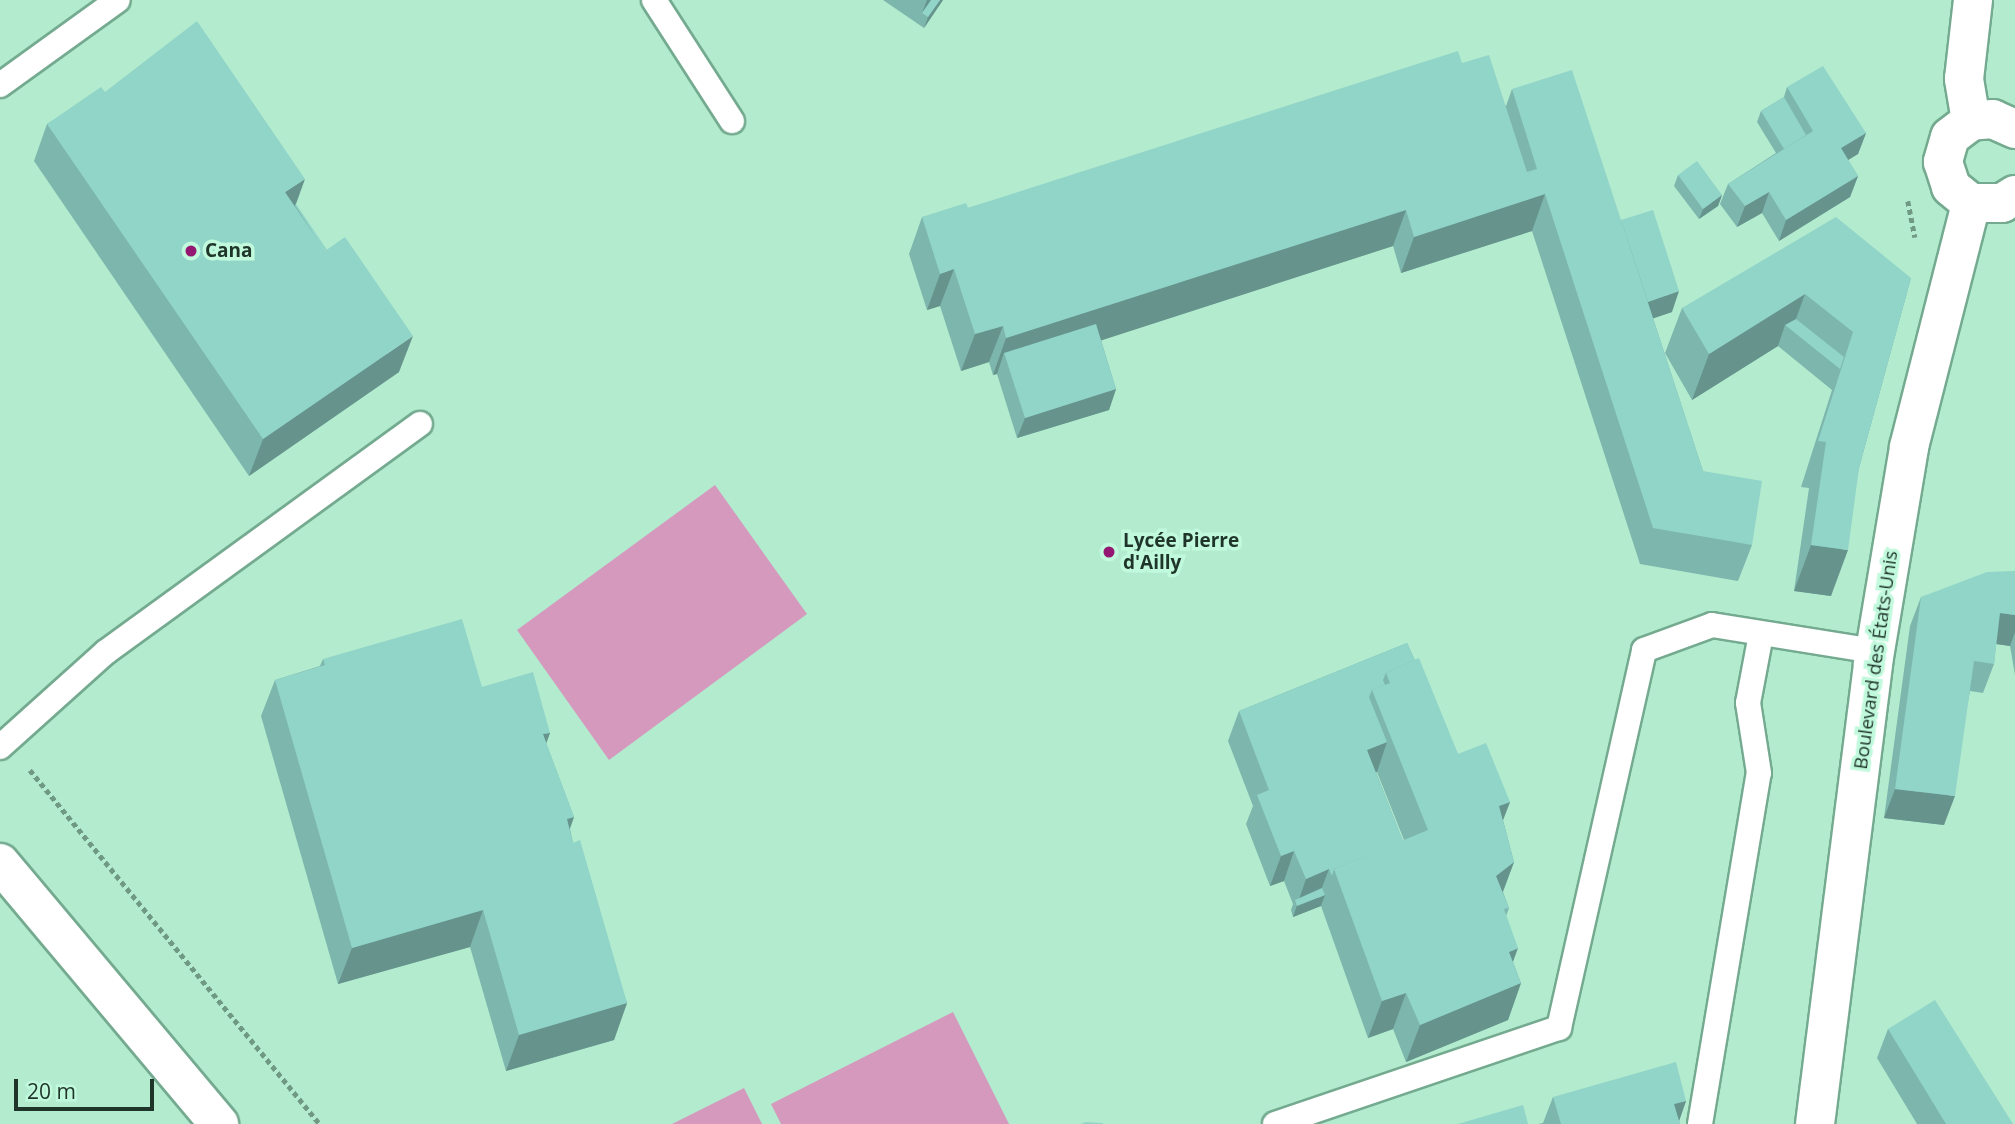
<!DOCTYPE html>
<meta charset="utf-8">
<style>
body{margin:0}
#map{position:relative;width:2015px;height:1124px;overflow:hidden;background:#b3ebcf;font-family:"Open Sans",sans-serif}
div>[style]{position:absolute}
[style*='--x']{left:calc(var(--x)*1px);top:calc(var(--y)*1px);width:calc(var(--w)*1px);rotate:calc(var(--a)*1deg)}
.green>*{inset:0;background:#d499bd}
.path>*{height:4.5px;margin-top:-2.25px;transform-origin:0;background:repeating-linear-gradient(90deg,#709984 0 5px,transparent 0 8.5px)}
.roads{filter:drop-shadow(2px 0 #74aa8f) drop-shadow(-2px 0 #74aa8f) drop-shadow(0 2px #74aa8f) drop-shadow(0 -2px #74aa8f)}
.service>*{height:24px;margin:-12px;padding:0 12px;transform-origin:12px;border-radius:12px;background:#fff}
.minor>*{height:38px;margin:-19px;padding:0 19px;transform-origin:19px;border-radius:19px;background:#fff}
.tertiary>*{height:38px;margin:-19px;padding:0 19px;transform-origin:19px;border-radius:19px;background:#fff}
.wall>*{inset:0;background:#7db6ac}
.shaded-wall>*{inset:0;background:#66948c}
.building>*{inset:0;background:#91d4c8}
.dots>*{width:19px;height:19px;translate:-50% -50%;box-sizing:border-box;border:4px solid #c0f9dc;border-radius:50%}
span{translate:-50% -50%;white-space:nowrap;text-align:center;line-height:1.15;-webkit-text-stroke:7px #c0f9dc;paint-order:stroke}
.poi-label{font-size:19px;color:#1f352a;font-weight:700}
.left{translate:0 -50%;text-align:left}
.street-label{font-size:19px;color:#1f352a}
.scale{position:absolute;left:14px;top:1079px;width:140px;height:32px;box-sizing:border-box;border:4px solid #1f352a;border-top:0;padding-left:9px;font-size:21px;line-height:24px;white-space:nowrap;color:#1f352a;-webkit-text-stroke:5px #c0f9dc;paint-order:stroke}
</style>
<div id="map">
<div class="green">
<i style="clip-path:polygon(715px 485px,807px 614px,609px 760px,517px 630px)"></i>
<i style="clip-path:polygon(953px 1012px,1009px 1124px,781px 1124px,771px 1104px)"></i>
<i style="clip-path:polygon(744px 1088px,762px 1124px,672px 1124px)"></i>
</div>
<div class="path">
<i style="--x:1908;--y:201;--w:37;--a:79"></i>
<i style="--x:30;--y:770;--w:458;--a:50.7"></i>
</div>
<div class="roads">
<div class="service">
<i style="--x:654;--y:0;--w:144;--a:57.2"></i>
<i style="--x:0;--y:85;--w:145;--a:-35.8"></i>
<i style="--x:0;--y:747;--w:142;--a:-41.9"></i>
<i style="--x:106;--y:652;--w:388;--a:-36"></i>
<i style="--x:1275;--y:1124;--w:300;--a:-18.7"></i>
<i style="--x:1559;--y:1028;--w:387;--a:-77.3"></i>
<i style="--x:1644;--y:650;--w:72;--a:-20.2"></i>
<i style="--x:1712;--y:625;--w:165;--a:9.1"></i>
<i style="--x:1700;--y:1124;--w:356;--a:-80.5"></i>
<i style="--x:1759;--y:773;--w:71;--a:-98.9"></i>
<i style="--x:1748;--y:703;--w:70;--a:-79.3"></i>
</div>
<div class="minor">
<i style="--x:0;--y:863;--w:341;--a:50"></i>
</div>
<div class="tertiary">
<i style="--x:1971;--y:121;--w:43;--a:-99.5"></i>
<i style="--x:1964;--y:79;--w:80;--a:-83.5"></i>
<i style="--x:2015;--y:129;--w:24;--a:-156"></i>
<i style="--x:1993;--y:119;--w:22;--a:175"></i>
<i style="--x:1971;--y:121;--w:26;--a:143"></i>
<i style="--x:1950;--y:137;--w:26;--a:106"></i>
<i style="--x:1943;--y:162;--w:26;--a:72"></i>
<i style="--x:1951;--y:187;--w:26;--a:39"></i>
<i style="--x:1971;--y:203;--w:31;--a:0"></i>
<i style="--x:2002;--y:203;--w:15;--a:-32"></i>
<i style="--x:1815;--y:1124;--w:465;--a:-82.8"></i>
<i style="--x:1873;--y:663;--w:219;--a:-80.5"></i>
<i style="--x:1909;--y:447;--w:252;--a:-75.7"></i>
</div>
</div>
<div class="wall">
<i style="clip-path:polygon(883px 0,943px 0,924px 28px)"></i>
<i style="clip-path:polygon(1462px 63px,1506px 106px,1512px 89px,1621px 220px,1672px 312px,1653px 318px,1703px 471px,1752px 545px,1738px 581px,1640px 564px,1532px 231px,1401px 273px,1393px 246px,1101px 340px,1116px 389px,1109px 410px,1017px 438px,997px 374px,993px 375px,989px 362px,961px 371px,940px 306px,927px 310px,909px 254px,922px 217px,968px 208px)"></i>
<i style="clip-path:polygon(1787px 87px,1866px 133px,1858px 154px,1848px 160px,1858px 176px,1850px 197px,1779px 241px,1762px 213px,1737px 227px,1720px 204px,1728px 184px,1776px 153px,1757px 122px,1761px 111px,1784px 97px)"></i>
<i style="clip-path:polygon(105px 92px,296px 205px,399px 372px,249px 476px,34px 161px,47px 124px)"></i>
<i style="clip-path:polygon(1678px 175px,1722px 195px,1718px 206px,1699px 219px,1674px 186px)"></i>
<i style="clip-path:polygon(1911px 278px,1859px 468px,1831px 596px,1794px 591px,1809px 488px,1801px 487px,1832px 390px,1778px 346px,1692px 400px,1665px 353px,1682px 308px)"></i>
<i style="clip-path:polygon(2015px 571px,2015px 675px,2010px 646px,1996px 644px,1994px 664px,1983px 693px,1970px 691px,1944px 825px,1884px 818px,1910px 626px,1921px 597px)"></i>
<i style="clip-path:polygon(evenodd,1407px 643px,1458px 754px,1510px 802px,1503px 820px,1514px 862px,1503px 892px,1509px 908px,1506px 916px,1513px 962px,1521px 983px,1508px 1020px,1406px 1062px,1393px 1029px,1368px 1038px,1321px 906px,1293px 917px,1291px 910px,1293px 904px,1284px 881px,1270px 886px,1246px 824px,1253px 806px,1228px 741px,1239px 711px,1407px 643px,1376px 772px,1377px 772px,1404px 840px,1403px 841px,1376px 772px)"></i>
<i style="clip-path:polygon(323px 659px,482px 687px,550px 733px,546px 743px,574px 817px,570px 829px,573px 843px,627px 1003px,614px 1040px,506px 1071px,470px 947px,338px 984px,261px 716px,275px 680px,320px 666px)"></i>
<i style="clip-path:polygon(1888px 1029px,2013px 1124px,1917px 1124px,1877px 1058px)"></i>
<i style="clip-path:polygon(1553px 1097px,1686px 1101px,1679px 1121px,1680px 1124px,1538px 1124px,1543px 1123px)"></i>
</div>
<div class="shaded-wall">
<i style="clip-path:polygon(927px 0,935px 0,922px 13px)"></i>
<i style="clip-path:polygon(940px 0,943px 0,924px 28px,928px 17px)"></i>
<i style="clip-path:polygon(1866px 133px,1858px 154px,1833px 169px,1841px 148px)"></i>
<i style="clip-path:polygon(1858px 176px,1850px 197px,1779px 241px,1786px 220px)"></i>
<i style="clip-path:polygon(305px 179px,292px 215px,285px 192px)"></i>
<i style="clip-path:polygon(1769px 192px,1762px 213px,1737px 227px,1745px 206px)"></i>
<i style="clip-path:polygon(1545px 194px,1532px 231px,1401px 273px,1414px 237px)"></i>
<i style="clip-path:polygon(1722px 195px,1718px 206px,1699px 219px,1703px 209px)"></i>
<i style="clip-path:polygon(1406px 210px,1393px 246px,1010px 370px,1004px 353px,997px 374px,993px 375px,1006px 338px)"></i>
<i style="clip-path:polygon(954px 269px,940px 306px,927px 310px,940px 274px)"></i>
<i style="clip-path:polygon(1679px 291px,1672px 312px,1637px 324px,1644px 303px)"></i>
<i style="clip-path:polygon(1805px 294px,1792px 330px,1785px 325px,1778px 346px,1692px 400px,1709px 354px)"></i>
<i style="clip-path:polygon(1003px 326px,989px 362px,961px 371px,975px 334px)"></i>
<i style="clip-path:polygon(413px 336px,399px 372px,249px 476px,263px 439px)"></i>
<i style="clip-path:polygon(1116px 389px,1109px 410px,1017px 438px,1025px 418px)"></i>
<i style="clip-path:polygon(1811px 545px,1848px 550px,1831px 596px,1794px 591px)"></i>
<i style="clip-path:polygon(2000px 613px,2015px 615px,2015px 632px,2010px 646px,1989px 643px)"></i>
<i style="clip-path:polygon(550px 733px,537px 769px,543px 734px)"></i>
<i style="clip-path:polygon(1387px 742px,1377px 772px,1356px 780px,1367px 750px)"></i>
<i style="clip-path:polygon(1895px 789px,1955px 796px,1944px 825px,1884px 818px)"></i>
<i style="clip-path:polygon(1510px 802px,1496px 838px,1499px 806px)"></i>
<i style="clip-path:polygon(574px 817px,560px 854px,567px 819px)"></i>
<i style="clip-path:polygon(1294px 851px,1284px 881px,1270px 886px,1281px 856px)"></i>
<i style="clip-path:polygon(1514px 862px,1500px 899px,1496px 876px)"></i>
<i style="clip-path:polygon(1329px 869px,1318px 898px,1325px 895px,1321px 906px,1293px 917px,1306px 879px)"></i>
<i style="clip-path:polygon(483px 910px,470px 947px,338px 984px,352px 948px)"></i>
<i style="clip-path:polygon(1518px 948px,1505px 984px,1509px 952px)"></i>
<i style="clip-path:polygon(1521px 983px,1508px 1020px,1406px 1062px,1420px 1025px)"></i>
<i style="clip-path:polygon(1406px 993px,1393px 1029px,1368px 1038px,1382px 1001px)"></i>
<i style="clip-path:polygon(627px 1003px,614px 1040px,506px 1071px,519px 1035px)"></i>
<i style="clip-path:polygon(1686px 1101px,1678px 1124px,1674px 1104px)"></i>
</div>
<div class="building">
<i style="clip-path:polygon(931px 0,940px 0,928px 17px,922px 13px)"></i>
<i style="clip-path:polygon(197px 21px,305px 179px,285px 192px,325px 251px,345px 237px,413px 336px,263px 439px,47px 124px,101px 87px,105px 92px)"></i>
<i style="clip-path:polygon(1458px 51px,1462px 63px,1489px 55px,1527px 172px,1537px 169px,1512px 89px,1572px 70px,1703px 471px,1762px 481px,1752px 545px,1653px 528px,1545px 194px,1414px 237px,1406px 210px,1006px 338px,1003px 326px,975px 334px,954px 269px,940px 274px,922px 217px,966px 203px,968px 208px)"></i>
<i style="clip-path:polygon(1823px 66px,1866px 133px,1841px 148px,1858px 176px,1786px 220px,1769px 192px,1745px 206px,1728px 184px,1813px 131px,1787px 87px)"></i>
<i style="clip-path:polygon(1784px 97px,1806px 135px,1784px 149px,1761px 111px)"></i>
<i style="clip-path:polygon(1697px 161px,1722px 195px,1703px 209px,1678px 175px)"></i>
<i style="clip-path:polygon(296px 204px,327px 250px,325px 251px,295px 205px)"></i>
<i style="clip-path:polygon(1653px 210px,1679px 291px,1648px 302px,1621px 220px)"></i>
<i style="clip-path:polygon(1836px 217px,1911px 278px,1859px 468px,1848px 550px,1811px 545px,1826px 442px,1818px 441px,1853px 332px,1805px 294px,1709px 354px,1682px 308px)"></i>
<i style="clip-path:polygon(1796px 319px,1844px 357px,1840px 369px,1785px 325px)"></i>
<i style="clip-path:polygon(1096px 324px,1116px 389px,1025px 418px,1004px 353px)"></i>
<i style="clip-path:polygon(2015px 571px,2015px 615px,2000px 613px,1994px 664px,1974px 661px,1955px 796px,1895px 789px,1921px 597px,1987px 572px)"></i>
<i style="clip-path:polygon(462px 619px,482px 687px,533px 672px,550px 733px,543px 734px,574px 817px,567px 819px,573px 843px,580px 840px,627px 1003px,519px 1035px,483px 910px,352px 948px,275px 680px,325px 665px,323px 659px)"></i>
<i style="clip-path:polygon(1407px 643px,1415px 660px,1386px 673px,1383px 680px,1385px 685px,1372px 690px,1369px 697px,1387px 742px,1367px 750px,1403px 841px,1334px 869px,1332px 876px,1329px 869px,1306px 879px,1294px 851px,1281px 856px,1257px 795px,1269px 790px,1239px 711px)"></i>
<i style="clip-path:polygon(1419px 658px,1458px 754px,1486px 743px,1510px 802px,1499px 806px,1514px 862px,1496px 876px,1509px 908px,1504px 909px,1518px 948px,1509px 952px,1521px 983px,1420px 1025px,1406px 993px,1382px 1001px,1334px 869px,1428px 830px,1372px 690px,1390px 683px,1386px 673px)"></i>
<i style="clip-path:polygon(1322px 888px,1325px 895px,1297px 906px,1295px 900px)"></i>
<i style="clip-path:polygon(1935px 1000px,2013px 1124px,1946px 1124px,1888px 1029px)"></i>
<i style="clip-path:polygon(1676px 1062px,1686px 1101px,1674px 1104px,1680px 1124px,1561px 1124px,1553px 1097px)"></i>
<i style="clip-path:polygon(1523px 1105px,1528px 1124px,1458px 1124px)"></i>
<i style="clip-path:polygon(1086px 1122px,1102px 1123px,1103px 1124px,1081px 1124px)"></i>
</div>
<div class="dots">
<i style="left:191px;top:251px;background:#941872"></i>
<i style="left:1109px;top:552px;background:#941872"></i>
</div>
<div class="poi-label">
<span class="left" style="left:205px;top:251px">Cana</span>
<span class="left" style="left:1123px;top:552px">Lycée Pierre<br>d'Ailly</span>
</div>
<div class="street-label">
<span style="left:1876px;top:660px;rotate:-82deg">Boulevard des États-Unis</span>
</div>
<div class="scale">20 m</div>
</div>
